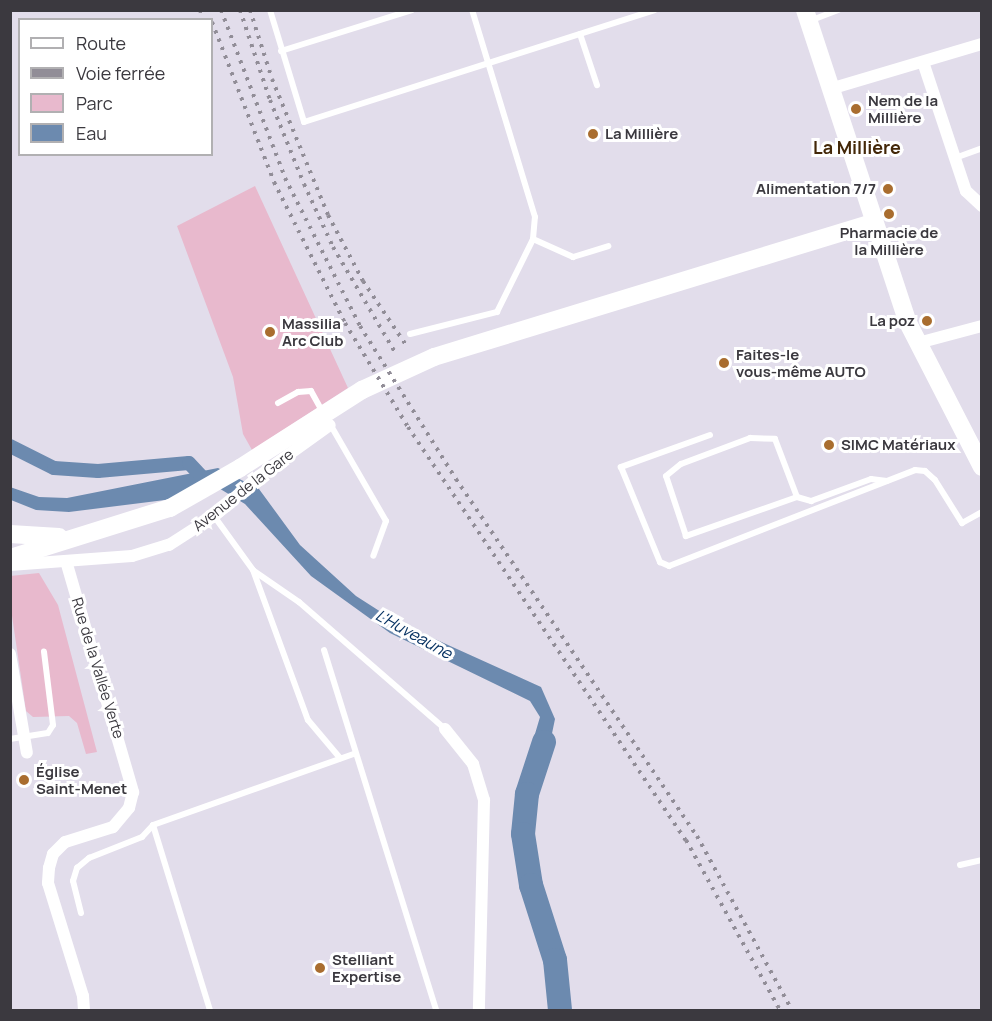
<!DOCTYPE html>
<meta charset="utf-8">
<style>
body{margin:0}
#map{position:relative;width:992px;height:1021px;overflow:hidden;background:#e2ddeb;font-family:Manrope,sans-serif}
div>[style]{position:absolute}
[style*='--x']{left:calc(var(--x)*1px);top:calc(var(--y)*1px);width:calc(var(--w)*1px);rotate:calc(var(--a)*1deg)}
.green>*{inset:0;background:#e8b9cd}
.water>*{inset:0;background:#6c8aaf}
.canal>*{height:14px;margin:-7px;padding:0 7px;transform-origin:7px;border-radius:7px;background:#6c8aaf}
.river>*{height:24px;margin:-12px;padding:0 12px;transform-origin:12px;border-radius:12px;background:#6c8aaf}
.lane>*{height:6px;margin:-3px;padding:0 3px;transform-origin:3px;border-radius:3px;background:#fff}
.street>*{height:12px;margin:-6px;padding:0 6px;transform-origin:6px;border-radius:6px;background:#fff}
.secondary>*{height:18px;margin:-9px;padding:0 9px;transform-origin:9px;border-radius:9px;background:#fff}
.rail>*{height:4px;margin-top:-2px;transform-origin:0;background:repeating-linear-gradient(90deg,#918d97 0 3px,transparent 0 9px)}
.dots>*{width:16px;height:16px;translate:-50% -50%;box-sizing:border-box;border:3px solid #fff;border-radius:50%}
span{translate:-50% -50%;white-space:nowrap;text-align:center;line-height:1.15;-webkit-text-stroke:6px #fff;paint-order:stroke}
.poi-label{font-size:15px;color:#3b393f;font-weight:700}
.left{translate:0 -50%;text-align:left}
.right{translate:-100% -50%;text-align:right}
.street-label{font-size:15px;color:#3b393f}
.water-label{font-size:16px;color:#083363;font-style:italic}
.quarter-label{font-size:18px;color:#432708;font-weight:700}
.frame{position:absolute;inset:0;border:12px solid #3b393f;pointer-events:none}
.legend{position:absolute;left:18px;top:18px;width:195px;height:138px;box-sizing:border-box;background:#fff;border:2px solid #b1b0b2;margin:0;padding:8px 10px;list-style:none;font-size:18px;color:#3b393f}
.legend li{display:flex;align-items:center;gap:12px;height:30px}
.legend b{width:30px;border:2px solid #b1b0b2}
</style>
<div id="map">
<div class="green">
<i style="clip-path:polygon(255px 186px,348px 388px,252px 450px,243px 434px,233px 377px,177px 226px)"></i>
<i style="clip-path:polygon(39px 573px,58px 605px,97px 752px,86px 754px,77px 723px,69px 716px,33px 717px,26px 711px,11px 609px,10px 576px)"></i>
</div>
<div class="water">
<i style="clip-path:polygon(218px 468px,259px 489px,300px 545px,356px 596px,395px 621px,541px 687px,555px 719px,543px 777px,524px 771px,540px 717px,530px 701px,390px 633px,311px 576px,245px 504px,217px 487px,173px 499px,69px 512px,36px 510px,11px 500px,10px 487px,39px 497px,67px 498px)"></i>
</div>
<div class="canal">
<i style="--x:10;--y:446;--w:49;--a:26.6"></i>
<i style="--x:54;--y:468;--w:44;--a:3.9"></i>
<i style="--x:98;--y:471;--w:91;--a:-5"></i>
<i style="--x:189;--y:463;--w:26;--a:47"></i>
</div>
<div class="river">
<i style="--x:544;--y:742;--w:55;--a:108.1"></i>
<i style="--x:527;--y:794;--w:40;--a:95.7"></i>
<i style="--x:523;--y:834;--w:52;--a:81.1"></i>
<i style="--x:531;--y:885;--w:79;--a:72.3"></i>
<i style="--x:555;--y:960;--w:50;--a:84.3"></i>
</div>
<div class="lane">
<i style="--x:270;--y:10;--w:117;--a:73.1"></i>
<i style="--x:304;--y:122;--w:368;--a:-17.7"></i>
<i style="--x:812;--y:20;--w:28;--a:-21"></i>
<i style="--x:580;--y:34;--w:54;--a:71.6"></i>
<i style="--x:281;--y:51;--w:137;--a:-17.4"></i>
<i style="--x:955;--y:158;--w:29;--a:-20"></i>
<i style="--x:533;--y:239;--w:44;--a:24.2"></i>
<i style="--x:573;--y:257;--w:37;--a:-17"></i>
<i style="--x:410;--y:334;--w:90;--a:-14.2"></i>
<i style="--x:497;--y:312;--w:81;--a:-63.7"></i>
<i style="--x:533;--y:239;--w:22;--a:-85"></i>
<i style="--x:535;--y:217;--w:216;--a:-106.9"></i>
<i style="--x:278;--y:403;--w:23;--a:-29"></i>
<i style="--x:298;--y:392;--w:13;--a:-4"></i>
<i style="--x:311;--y:391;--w:25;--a:61"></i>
<i style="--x:330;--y:424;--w:112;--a:60"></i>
<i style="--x:386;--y:521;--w:37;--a:110"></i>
<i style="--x:710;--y:435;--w:95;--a:160.2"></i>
<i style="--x:621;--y:467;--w:103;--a:67.7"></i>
<i style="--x:660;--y:562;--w:10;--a:24"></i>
<i style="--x:669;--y:566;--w:264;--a:-21.3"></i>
<i style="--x:915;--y:470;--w:10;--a:6"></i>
<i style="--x:925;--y:471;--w:13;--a:42"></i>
<i style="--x:935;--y:480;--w:51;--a:57.9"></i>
<i style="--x:962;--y:523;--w:23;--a:-29"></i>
<i style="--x:797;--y:497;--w:118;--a:160.6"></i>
<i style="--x:686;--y:536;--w:63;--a:-108.4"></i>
<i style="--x:666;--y:476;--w:19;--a:-39"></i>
<i style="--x:681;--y:464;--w:74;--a:-20.6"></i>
<i style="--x:750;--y:438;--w:25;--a:2"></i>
<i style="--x:775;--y:439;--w:62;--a:69.2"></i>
<i style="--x:797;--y:497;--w:15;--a:16"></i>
<i style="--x:811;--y:501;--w:64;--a:-20.1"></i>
<i style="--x:871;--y:479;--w:16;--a:7"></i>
<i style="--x:214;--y:516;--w:67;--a:54.2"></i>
<i style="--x:253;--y:570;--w:160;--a:69.9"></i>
<i style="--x:308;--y:720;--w:50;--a:49.9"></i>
<i style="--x:254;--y:571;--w:55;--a:34.6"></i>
<i style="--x:299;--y:602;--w:194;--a:41"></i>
<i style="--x:324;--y:650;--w:377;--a:72.7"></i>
<i style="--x:10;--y:739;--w:38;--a:-9"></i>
<i style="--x:48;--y:733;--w:9;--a:-58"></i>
<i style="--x:53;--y:725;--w:74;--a:-97"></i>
<i style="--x:153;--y:825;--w:194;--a:72.9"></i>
<i style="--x:960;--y:865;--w:23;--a:-13"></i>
<i style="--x:81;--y:913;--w:33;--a:-104"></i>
<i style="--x:73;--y:881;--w:14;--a:-73"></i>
<i style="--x:77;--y:868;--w:16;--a:-40"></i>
<i style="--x:89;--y:858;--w:57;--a:-21.6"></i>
<i style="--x:142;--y:837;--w:16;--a:-47"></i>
<i style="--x:153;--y:825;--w:215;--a:-19.5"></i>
</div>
<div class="street">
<i style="--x:923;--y:62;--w:136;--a:71.6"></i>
<i style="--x:966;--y:191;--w:22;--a:43"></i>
<i style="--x:830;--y:89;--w:159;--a:-16.5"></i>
<i style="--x:918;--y:343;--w:66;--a:-14.9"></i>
<i style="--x:66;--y:561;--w:241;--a:73.8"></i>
<i style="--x:133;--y:792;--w:16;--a:104"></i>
<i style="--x:129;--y:808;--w:25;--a:130"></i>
<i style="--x:113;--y:827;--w:50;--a:162.6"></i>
<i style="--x:65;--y:842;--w:17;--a:135"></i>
<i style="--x:53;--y:854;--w:15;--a:106"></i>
<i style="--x:49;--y:868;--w:15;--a:94"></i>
<i style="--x:48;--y:883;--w:118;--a:72.8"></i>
<i style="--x:83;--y:996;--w:14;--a:86"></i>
<i style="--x:10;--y:565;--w:122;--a:-4.2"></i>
<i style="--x:132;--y:556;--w:39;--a:-17"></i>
<i style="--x:169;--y:545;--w:54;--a:-32.8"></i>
<i style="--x:214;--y:516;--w:60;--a:-41.6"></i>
<i style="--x:259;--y:476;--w:87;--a:-35.7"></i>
<i style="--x:10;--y:654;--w:100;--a:80.3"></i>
<i style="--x:445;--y:729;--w:45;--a:51.3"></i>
<i style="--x:473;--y:764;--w:38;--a:73"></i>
<i style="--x:484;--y:800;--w:210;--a:91.4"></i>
</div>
<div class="secondary">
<i style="--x:805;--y:10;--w:327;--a:71.8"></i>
<i style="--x:907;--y:321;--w:164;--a:62.8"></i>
<i style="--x:10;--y:534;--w:49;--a:3.5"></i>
<i style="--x:10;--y:558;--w:168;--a:-17.4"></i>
<i style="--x:170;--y:508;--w:81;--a:-29.7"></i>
<i style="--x:240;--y:468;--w:145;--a:-32.6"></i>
<i style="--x:362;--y:390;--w:79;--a:-24.6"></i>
<i style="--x:434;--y:357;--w:458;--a:-17"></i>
</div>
<div class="rail">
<i style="--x:200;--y:10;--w:10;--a:73"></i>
<i style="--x:221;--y:10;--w:180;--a:69.1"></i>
<i style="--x:285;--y:178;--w:166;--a:63.1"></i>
<i style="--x:360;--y:326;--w:181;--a:57.9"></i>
<i style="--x:456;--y:479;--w:431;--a:56"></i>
<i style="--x:697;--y:836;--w:198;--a:61.4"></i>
<i style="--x:240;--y:10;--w:95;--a:71.6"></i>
<i style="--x:270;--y:100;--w:91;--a:68"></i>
<i style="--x:304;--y:184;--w:69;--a:65.3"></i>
<i style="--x:333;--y:247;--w:124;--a:59.5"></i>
<i style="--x:250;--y:10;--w:72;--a:72.3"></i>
<i style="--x:272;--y:79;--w:147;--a:67.6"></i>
<i style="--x:328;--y:215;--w:75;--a:62.1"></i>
<i style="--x:363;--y:281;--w:77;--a:56.1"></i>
<i style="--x:212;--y:22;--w:172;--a:68.8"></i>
<i style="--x:274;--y:182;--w:158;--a:63.3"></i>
<i style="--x:345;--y:323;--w:122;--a:58.8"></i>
<i style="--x:408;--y:427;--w:498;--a:56.1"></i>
<i style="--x:686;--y:840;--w:194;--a:61.1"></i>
</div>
<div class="dots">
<i style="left:856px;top:109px;background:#a96d2f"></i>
<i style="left:593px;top:134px;background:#a96d2f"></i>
<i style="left:888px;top:189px;background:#a96d2f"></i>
<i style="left:889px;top:214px;background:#a96d2f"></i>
<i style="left:927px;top:321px;background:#a96d2f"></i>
<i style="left:270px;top:332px;background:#a96d2f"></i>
<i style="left:724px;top:363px;background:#a96d2f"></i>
<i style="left:829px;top:445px;background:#a96d2f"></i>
<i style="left:24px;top:780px;background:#a96d2f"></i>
<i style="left:320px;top:968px;background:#a96d2f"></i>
</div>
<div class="poi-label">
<span class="left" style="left:868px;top:109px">Nem de la<br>Millière</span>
<span class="left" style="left:605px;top:134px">La Millière</span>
<span class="right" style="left:876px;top:189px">Alimentation 7/7</span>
<span style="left:889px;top:241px">Pharmacie de<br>la Millière</span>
<span class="right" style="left:915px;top:321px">La poz</span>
<span class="left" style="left:282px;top:332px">Massilia<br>Arc Club</span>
<span class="left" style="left:736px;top:363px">Faites-le<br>vous-même AUTO</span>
<span class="left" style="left:841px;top:445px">SIMC Matériaux</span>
<span class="left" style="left:36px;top:780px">Église<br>Saint-Menet</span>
<span class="left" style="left:332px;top:968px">Stelliant<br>Expertise</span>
</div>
<div class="street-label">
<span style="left:243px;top:490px;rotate:-38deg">Avenue de la Gare</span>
<span style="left:98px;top:668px;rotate:73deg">Rue de la Vallée Verte</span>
</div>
<div class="water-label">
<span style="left:414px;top:634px;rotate:29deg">L'Huveaune</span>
</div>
<div class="quarter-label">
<span style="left:857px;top:147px">La Millière</span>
</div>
<div class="frame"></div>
<ul class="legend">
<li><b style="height:8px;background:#fff"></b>Route</li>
<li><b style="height:8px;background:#918d97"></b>Voie ferrée</li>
<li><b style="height:16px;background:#e8b9cd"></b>Parc</li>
<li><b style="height:16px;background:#6c8aaf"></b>Eau</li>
</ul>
</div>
